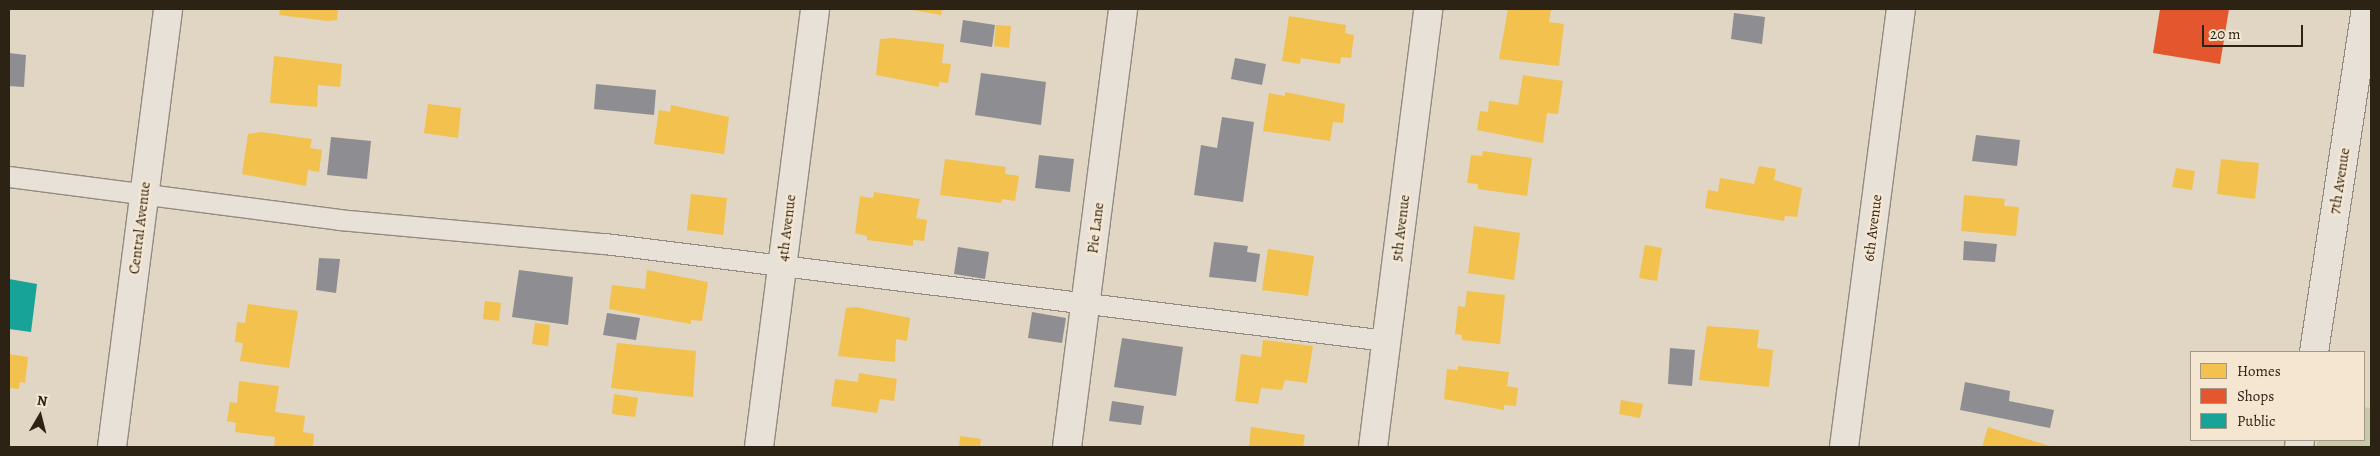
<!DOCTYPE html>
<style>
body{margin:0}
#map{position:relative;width:2380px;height:456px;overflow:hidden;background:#e1d6c3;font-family:Alegreya,serif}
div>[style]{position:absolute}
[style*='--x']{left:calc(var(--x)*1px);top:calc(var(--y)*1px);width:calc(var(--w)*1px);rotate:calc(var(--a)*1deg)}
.green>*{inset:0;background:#c7caa9}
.homes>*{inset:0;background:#f2c14e}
.shops>*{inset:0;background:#e4572e}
.public>*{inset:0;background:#17a398}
.industry>*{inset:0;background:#8d8d92}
.roads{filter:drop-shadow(1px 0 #938b7f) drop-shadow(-1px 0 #938b7f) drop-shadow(0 1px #938b7f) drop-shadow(0 -1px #938b7f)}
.service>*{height:20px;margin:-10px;padding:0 10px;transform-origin:10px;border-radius:10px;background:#e7e1d8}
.minor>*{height:28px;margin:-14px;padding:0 14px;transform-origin:14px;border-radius:14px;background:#e7e1d8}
.tertiary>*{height:28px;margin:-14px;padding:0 14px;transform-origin:14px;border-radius:14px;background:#e7e1d8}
span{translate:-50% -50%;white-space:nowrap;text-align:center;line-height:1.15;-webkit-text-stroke:5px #f4e6d0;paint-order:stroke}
.street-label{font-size:15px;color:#2d2315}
.frame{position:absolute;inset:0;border:10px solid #2d2315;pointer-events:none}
.legend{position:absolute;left:2190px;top:351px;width:175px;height:90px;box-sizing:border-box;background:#f4e6d0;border:1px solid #a49885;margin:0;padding:6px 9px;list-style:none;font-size:15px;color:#2d2315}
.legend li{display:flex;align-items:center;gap:10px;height:25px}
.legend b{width:25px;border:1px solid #a49885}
.north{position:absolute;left:15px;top:391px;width:50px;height:50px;-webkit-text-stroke:4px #f4e6d0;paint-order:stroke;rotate:8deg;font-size:14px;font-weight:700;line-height:20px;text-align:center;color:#2d2315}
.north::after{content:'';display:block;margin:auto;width:18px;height:22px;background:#2d2315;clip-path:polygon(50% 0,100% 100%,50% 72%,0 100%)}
.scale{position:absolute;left:2202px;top:25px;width:101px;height:22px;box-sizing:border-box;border:2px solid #2d2315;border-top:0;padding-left:6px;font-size:15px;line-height:18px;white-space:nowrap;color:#2d2315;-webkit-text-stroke:4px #f4e6d0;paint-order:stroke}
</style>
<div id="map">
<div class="green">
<i style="clip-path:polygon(2364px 407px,2371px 408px,2371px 447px,2316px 447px,2318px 440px,2364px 440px)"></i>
</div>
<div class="homes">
<i style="clip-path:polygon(280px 9px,338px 9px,337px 20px,328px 21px,279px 15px)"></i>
<i style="clip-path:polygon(908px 9px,942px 9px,941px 15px)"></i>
<i style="clip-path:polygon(1508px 9px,1551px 9px,1549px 22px,1564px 24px,1559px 66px,1499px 59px)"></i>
<i style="clip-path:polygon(1289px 16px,1346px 25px,1345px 33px,1354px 35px,1351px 58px,1341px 57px,1340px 64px,1301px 58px,1300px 64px,1282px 61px)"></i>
<i style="clip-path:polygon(996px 25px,1011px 26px,1009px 48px,994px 46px)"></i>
<i style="clip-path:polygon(893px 38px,944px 44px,942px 63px,951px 64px,948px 83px,939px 82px,939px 87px,876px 75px,880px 39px)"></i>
<i style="clip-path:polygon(274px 56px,342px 64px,340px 87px,318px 85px,317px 107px,270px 103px)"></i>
<i style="clip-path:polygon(1523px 75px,1563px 81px,1558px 114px,1547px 113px,1543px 143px,1477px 130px,1480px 111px,1488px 112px,1489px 101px,1518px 105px)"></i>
<i style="clip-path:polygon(1285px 92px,1345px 104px,1343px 123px,1333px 122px,1330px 141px,1263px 131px,1269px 93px,1285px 96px)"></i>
<i style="clip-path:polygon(428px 104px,461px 108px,458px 138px,424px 133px)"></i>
<i style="clip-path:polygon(671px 105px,729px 117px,724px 154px,654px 144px,659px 110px,670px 112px)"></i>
<i style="clip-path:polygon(261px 132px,312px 139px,310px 148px,322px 150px,319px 172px,308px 170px,306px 186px,242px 174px,248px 134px)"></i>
<i style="clip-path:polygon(1483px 151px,1532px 158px,1527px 196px,1478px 189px,1478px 184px,1467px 183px,1471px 155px,1482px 156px)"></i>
<i style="clip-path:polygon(945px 159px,1006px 167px,1005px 174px,1019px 176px,1015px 201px,1002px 199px,1001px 203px,940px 195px)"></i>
<i style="clip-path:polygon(2221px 159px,2259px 163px,2255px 199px,2217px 194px)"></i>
<i style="clip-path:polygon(1759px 166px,1776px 169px,1774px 180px,1802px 188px,1797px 217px,1785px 216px,1784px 221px,1705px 208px,1708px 190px,1718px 192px,1720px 178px,1754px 184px)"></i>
<i style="clip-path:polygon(2176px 168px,2195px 171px,2192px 190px,2172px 187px)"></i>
<i style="clip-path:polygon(874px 192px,920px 199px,916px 218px,927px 220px,924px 241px,913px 240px,913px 246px,867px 240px,867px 236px,855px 233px,860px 196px,873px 198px)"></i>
<i style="clip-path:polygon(691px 194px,727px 198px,723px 235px,687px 230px)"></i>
<i style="clip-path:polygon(1964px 195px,2005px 199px,2004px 206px,2019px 207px,2016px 236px,1961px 231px)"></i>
<i style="clip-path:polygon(1474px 226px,1520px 233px,1514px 280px,1468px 273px)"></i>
<i style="clip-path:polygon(1645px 245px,1662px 248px,1657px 281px,1639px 278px)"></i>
<i style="clip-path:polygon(1268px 249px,1314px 256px,1308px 296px,1262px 290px)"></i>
<i style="clip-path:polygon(647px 270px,708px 282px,702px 321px,691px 320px,691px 324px,609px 309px,612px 285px,645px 289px)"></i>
<i style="clip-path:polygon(1467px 291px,1505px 295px,1500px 344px,1462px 340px,1462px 335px,1455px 334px,1458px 306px,1465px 307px)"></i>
<i style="clip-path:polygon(485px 301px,501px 303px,499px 321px,483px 319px)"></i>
<i style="clip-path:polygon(248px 304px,298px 311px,289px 368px,240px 361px,243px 343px,235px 342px,237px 322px,245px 323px)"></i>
<i style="clip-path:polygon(856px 307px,910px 318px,907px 341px,896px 339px,895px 362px,838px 356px,846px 308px)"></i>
<i style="clip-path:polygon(535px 323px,550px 325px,548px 346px,532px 344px)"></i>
<i style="clip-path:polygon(1707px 326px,1759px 330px,1757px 348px,1773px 350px,1769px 387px,1699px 380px)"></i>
<i style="clip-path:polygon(1263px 340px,1313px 346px,1307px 383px,1285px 380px,1282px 390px,1261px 388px,1258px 404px,1235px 401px,1241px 354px,1261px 357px)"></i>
<i style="clip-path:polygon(617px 343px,696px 351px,693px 397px,611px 388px)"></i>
<i style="clip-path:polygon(9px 354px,28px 357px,25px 383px,20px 382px,19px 389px,9px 388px)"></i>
<i style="clip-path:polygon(1458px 366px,1509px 372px,1507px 386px,1518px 388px,1516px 406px,1504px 405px,1504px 410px,1444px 399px,1447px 369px,1458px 370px)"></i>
<i style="clip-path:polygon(859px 373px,897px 379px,894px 401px,880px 399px,877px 413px,831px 406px,835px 379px,858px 382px)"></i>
<i style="clip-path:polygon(239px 381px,279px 386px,275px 412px,305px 416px,303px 432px,314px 434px,313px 447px,274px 447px,275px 437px,235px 432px,236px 423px,227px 421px,230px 402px,237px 403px)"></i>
<i style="clip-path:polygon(614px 394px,638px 398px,635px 417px,612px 414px)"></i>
<i style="clip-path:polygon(1621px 400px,1643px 404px,1640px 418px,1619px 414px)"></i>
<i style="clip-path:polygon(1251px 427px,1305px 435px,1303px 447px,1249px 447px)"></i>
<i style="clip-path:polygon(1988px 427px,2053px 447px,1982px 447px)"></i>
<i style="clip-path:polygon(960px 436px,981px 439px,980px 447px,959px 447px)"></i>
</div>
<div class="shops">
<i style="clip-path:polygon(2160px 9px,2229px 9px,2220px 64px,2153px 53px)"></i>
</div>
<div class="public">
<i style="clip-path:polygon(9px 279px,37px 284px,31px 332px,9px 329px)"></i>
</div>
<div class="industry">
<i style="clip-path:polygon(1734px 13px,1765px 17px,1762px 44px,1731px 39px)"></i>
<i style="clip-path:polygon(963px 20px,995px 25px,992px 47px,960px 42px)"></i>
<i style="clip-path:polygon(9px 53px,26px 55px,24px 87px,9px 86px)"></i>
<i style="clip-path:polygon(1235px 58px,1266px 64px,1262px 85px,1231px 79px)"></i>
<i style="clip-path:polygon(981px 73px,1046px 82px,1041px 125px,975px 115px)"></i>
<i style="clip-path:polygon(596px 84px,656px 90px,654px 115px,594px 109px)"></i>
<i style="clip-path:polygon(1222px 117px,1254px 122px,1243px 202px,1194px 195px,1201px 145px,1217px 148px)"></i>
<i style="clip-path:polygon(1976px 135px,2020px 140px,2017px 166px,1972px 161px)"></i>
<i style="clip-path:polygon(331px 137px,371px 141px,367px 179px,327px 175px)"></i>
<i style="clip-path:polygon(1039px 155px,1074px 159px,1070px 192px,1035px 188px)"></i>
<i style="clip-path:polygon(1964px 241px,1997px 244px,1995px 262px,1963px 260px)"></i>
<i style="clip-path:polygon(1214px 242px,1248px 246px,1247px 252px,1260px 254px,1256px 282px,1209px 277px)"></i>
<i style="clip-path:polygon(958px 247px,989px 252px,985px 279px,954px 274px)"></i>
<i style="clip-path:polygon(319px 258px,340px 259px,336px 293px,316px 290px)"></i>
<i style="clip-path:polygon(519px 270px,573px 277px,568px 325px,512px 317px)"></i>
<i style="clip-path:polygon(1032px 312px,1066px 318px,1062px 343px,1028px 338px)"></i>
<i style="clip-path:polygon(607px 313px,640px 318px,636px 340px,603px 335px)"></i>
<i style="clip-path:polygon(1122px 338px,1183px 347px,1176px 396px,1114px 387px)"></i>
<i style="clip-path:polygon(1670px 348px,1695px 350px,1692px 386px,1668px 384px)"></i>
<i style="clip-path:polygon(1965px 382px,2010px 391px,2009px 401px,2054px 410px,2050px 428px,1960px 410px)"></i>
<i style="clip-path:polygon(1112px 401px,1144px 406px,1141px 425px,1109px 421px)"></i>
</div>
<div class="roads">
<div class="service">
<i style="--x:9;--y:177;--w:333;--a:7.4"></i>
<i style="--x:339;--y:220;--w:267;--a:5.2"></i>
<i style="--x:605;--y:244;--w:787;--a:7.08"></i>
</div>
<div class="minor">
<i style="--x:2314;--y:352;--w:347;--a:-81.4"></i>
<i style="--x:759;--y:447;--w:442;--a:-82.7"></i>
<i style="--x:1067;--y:447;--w:442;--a:-82.7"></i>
<i style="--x:1844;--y:447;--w:442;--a:-82.6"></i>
<i style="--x:2299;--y:447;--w:7;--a:-82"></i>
</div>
<div class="tertiary">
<i style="--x:112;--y:447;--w:442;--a:-82.7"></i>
<i style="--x:1373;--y:447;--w:441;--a:-82.8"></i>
</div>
</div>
<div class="street-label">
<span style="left:2340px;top:181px;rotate:-81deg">7th Avenue</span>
<span style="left:140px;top:228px;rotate:-83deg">Central Avenue</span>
<span style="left:787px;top:228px;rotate:-83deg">4th Avenue</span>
<span style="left:1096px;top:228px;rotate:-83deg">Pie Lane</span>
<span style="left:1401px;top:228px;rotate:-83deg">5th Avenue</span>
<span style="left:1873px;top:228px;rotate:-83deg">6th Avenue</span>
</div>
<div class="frame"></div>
<ul class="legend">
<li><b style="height:14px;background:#f2c14e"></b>Homes</li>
<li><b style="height:14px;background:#e4572e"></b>Shops</li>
<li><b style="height:14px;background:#17a398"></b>Public</li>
</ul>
<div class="north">N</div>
<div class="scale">20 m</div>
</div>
